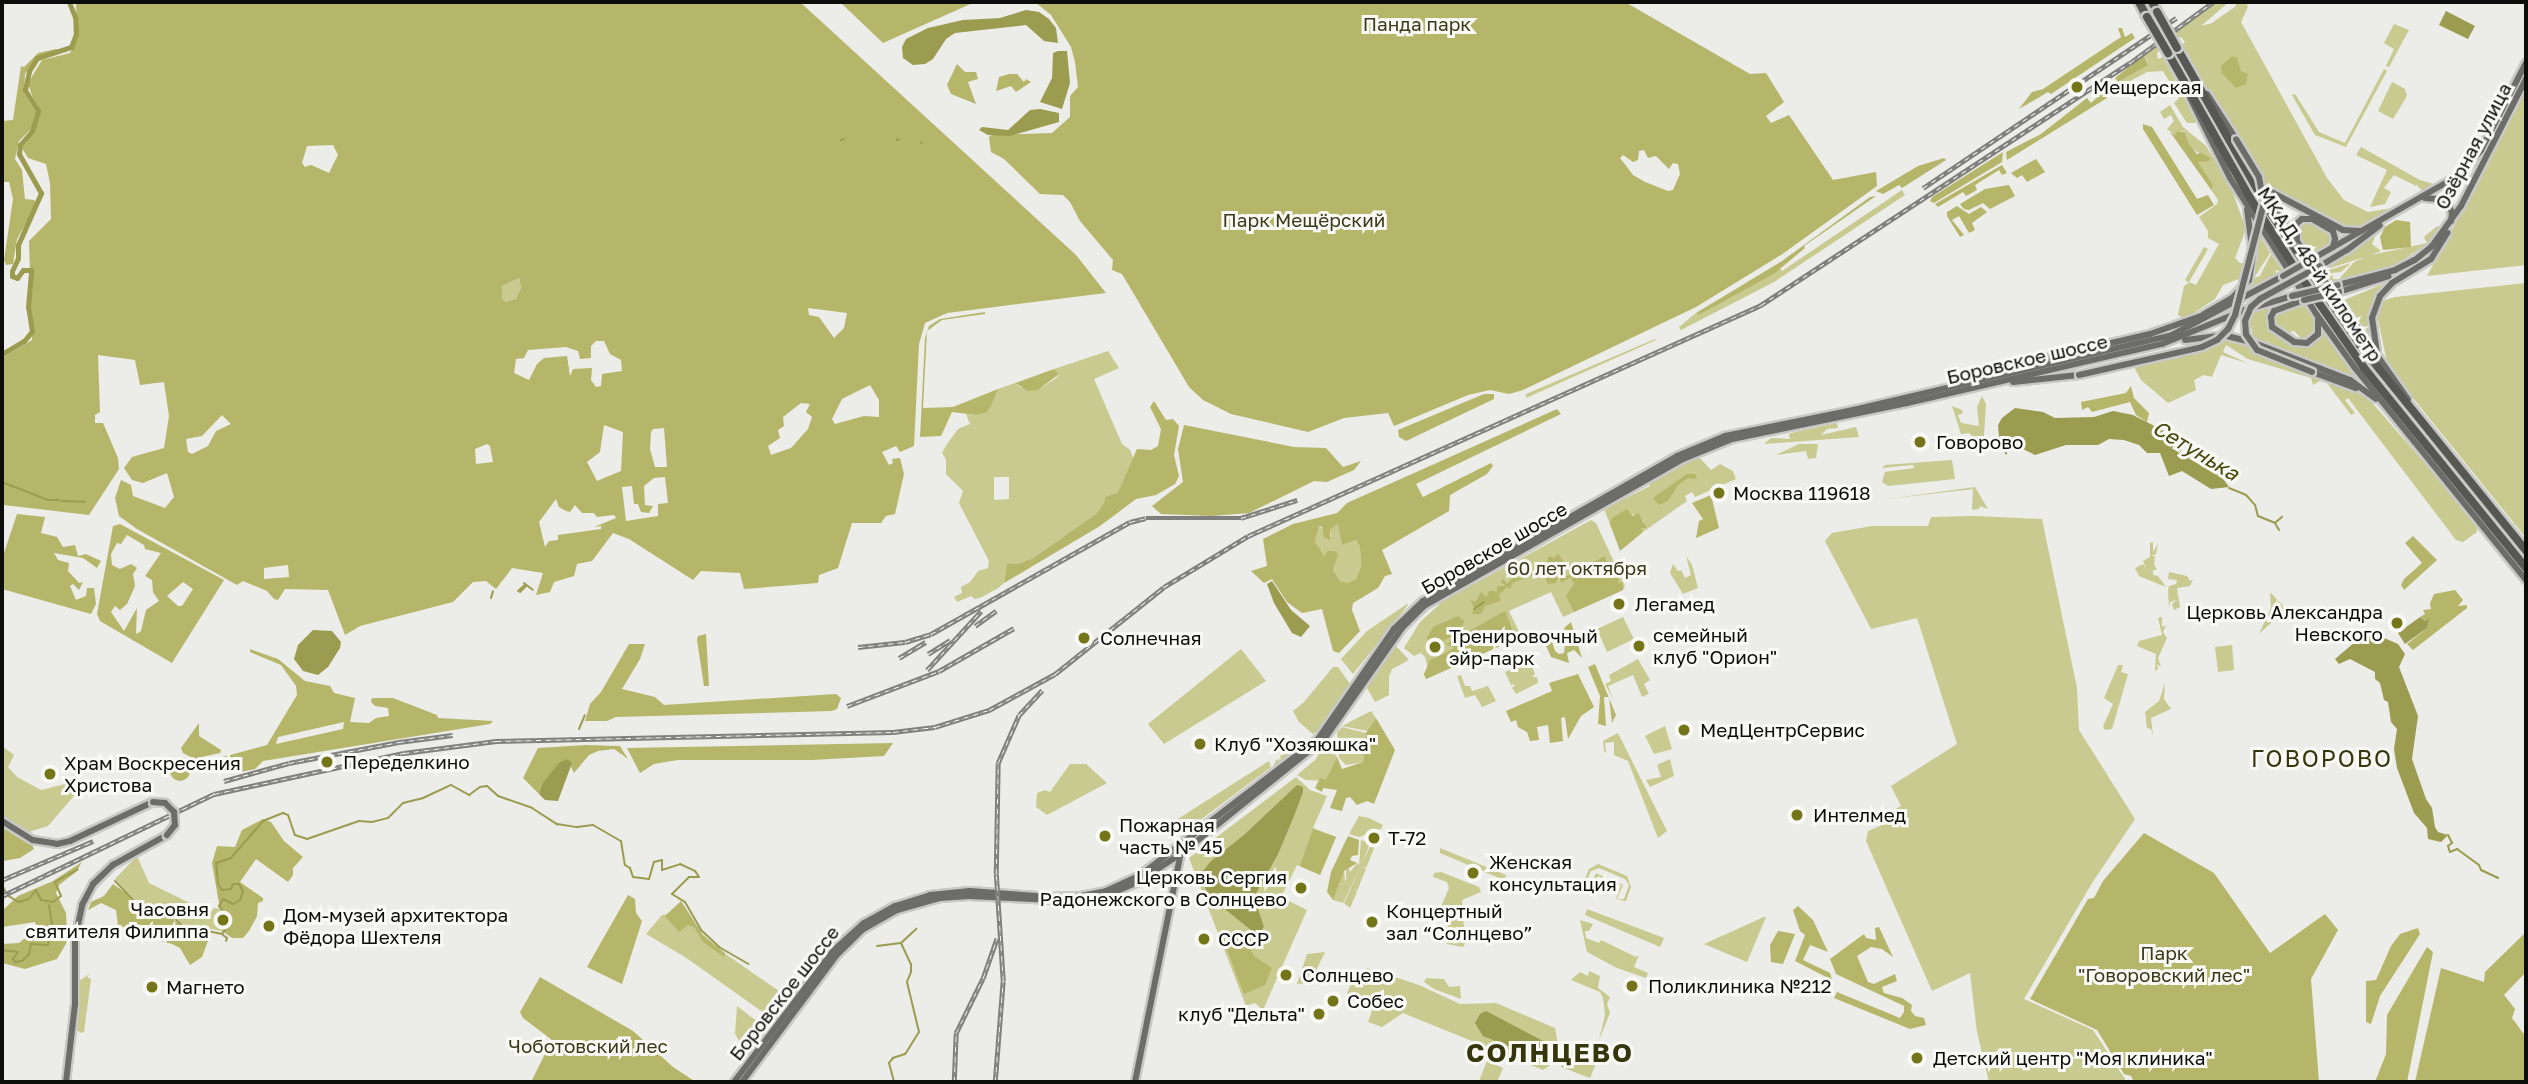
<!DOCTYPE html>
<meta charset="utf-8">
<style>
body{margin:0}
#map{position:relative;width:2528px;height:1084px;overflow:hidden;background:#ecece8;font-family:"Golos Text",sans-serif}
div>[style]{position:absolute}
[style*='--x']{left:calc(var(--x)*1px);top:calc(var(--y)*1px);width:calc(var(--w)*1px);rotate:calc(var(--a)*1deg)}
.green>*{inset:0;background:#c8ca8f}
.forest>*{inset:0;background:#b5b669}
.round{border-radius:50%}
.water>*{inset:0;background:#9b9c4f}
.stream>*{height:2px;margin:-1px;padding:0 1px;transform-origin:1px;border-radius:1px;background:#9b9c4f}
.river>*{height:5px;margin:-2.5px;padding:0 2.5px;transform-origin:2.5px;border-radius:2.5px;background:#9b9c4f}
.roads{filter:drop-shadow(2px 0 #c8c8c5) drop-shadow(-2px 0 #c8c8c5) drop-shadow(0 2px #c8c8c5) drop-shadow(0 -2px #c8c8c5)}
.major>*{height:6px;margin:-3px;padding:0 3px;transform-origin:3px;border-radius:3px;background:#6c6c69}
.highway>*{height:8px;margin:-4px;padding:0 4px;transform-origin:4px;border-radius:4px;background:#575754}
.rail>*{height:4.5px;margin-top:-2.25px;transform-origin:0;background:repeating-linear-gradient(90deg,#f9f9f6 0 5px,#80807e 0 10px);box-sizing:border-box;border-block:2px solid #80807e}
.bridges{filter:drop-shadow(2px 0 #c8c8c5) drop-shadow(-2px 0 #c8c8c5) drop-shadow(0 2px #c8c8c5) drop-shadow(0 -2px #c8c8c5)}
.major-bridge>*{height:6px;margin:-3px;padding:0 3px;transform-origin:3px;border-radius:3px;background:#6c6c69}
.highway-bridge>*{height:8px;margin:-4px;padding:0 4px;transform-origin:4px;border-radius:4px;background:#575754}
.dots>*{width:19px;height:19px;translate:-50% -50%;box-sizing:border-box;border:4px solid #f9f9f6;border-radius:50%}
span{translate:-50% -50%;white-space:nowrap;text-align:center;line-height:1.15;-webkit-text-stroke:6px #f9f9f6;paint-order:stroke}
.park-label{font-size:19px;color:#3a3a18}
.poi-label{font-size:19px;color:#0c0c0b}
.left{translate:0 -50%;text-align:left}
.right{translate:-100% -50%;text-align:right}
.street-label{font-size:19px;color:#0c0c0b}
.water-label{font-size:21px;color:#48470b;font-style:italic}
.quarter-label{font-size:23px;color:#36360c;letter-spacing:2px}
.district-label{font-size:26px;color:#36360c;font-weight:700;letter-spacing:2px}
.frame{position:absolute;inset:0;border:4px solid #0c0c0b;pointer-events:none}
</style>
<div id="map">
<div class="green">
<i style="clip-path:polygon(2215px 2px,2229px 2px,2201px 26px,2212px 23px,2236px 6px,2235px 2px,2246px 2px,2248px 7px,2241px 22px,2327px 178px,2344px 200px,2368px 212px,2393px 208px,2362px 227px,2351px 228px,2303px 207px,2256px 180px,2226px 128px,2230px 125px,2181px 46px,2185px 42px,2181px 37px,2160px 47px,2157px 54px,2158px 59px,2163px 57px,2196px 119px,2195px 123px,2187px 123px,2174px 103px,2179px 98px,2163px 71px,2147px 72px,2121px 86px,2118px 82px,2148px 62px,2144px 55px)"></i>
<i style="clip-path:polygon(2394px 24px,2409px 30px,2389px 67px,2386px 66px,2394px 49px,2384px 43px)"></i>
<i style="clip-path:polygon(2384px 69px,2387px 71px,2346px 147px,2315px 135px,2292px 95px,2295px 94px,2319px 132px,2345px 143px)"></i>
<i style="clip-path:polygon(2392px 82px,2405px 89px,2407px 96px,2393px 119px,2378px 111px)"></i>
<i style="clip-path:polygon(2526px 86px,2526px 265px,2427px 276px,2463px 210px)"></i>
<i style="clip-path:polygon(2170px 105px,2183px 127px,2206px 146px,2230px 185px,2246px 229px,2235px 258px,2240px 263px,2248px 264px,2244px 277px,2223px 285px,2215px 299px,2185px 319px,2178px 315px,2184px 286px,2189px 283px,2185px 280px,2204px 247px,2208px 249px,2189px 282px,2196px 285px,2219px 244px,2208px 238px,2208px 231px,2199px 217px,2217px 204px,2218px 200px,2212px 191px,2213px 185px,2197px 161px,2203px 156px,2190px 147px,2185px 131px,2177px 131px,2175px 135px,2167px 129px,2174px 121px,2171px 115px,2164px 119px,2160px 112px)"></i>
<i style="clip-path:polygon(2361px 147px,2420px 180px,2437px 185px,2424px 192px,2417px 186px,2418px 183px,2416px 186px,2394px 175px,2384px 188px,2391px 192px,2385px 204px,2370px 207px,2387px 170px,2356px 155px)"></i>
<i style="clip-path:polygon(1902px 190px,1905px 195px,1774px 282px,1681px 330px,1679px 327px,1696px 313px,1699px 315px,1779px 267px,1782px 271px)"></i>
<i style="clip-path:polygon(2310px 221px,2333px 234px,2332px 243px,2310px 257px,2300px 242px,2297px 230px,2302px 222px)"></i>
<i style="clip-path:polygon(2436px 227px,2439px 226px,2439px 230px,2427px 244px,2391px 268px,2331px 284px,2323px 272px,2351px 263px,2341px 272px,2332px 273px,2333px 279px,2339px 279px,2354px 262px,2365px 257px,2330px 268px,2328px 264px,2377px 232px,2372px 244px,2381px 251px,2371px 255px,2427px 243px,2424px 237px)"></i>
<i style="clip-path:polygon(2260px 236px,2270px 253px,2254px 278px,2260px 276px,2271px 254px,2283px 272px,2275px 270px,2278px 276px,2244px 294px,2251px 280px)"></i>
<i style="clip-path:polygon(519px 278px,521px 288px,517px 299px,506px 302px,502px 299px,502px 286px)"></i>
<i style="clip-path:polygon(2390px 281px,2378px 294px,2370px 312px,2372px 346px,2342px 301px)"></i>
<i style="clip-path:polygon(2526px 283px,2526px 538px,2388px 367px,2376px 310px,2385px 300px,2395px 297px)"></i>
<i style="clip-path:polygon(2297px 297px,2273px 308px,2272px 331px,2298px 345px,2320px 334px,2322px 325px,2368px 391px,2254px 340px,2250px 323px,2254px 309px)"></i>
<i style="clip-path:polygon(2298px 304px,2299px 306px,2308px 306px,2316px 322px,2315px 333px,2303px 340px,2294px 331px,2286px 333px,2274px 325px,2273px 320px,2276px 312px)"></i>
<i style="clip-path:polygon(2225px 337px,2251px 344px,2368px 398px,2476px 522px,2477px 532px,2463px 542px,2456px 540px,2348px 398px,2345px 400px,2355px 413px,2351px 415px,2327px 383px,2320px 381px,2313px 385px,2311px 378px,2248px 359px,2226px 345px,2223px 352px,2247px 363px,2221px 355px,2212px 377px,2204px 375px,2194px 380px,2196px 390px,2168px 403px,2141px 380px,2133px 365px,2205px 349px)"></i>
<i style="clip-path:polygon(1655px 339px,1656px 340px,1526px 398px,1526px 394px)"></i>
<i style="clip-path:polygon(evenodd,1108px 351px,1119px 368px,1094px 379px,1122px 444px,1130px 450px,1134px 460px,1118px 494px,1105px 497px,1104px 503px,1096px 514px,1033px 558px,1018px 564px,1007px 563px,1004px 583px,998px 588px,982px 597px,975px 599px,971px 596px,957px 602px,954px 597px,962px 593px,961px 587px,970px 582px,978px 571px,988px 568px,989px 561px,959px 503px,963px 491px,946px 474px,946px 459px,942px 453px,947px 444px,958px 429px,970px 424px,966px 414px,976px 415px,993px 402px,998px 389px,1015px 383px,1020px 387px,1038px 390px,1056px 378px,1059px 374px,1054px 369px,1108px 351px,994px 477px,1009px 477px,1009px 499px,994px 500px,994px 477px)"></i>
<i style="clip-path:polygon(1982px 396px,1986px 404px,1983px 450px,1973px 450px,1973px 437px,1969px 433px,1961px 434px,1952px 406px,1962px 410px,1963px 413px,1958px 415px,1961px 423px,1979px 426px,1977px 407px)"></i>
<i style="clip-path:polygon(1837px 423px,1838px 428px,1827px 429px,1821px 435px,1856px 427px,1859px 437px,1764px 444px,1771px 438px,1790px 439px,1789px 434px,1795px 432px)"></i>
<i style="clip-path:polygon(1799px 444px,1818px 444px,1816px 458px,1808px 459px,1806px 451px,1776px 455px)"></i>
<i style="clip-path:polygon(1697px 455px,1711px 470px,1720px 464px,1733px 471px,1736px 479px,1695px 497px,1692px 492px,1685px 496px,1687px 501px,1643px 532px,1640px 528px,1644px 527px,1644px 521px,1630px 513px,1623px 513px,1611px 527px,1604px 509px,1650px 486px,1649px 482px,1655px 478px)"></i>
<i style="clip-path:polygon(1952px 460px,1955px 479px,1888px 486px,1882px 482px,1885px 472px,1914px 468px,1913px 465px,1882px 468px,1885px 465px)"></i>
<i style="clip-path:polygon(1975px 487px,1988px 509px,1980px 506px,1979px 509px,1972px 510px,1973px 489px,1887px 499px)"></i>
<i style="clip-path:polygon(1975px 516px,2042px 519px,2077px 688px,2079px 730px,2135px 819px,2092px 883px,2024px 999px,2093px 1030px,2127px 1082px,1989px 1082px,1977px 1032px,1970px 973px,1932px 991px,1866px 841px,1868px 831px,1894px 820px,1890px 812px,1901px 806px,1891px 786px,1957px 744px,1917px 618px,1871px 629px,1825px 541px,1832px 533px,1872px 526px,1928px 526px,1931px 517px)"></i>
<i style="clip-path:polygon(1591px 520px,1596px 523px,1625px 586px,1623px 590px,1563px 617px,1551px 592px,1509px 611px,1521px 636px,1426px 679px,1424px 674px,1428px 668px,1425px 657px,1421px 653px,1414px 656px,1404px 648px,1420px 622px,1441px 603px,1421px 612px,1461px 588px,1463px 590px)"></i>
<i style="clip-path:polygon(1337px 524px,1341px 525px,1342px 545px,1358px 540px,1360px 547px,1361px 566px,1356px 579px,1347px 583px,1340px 581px,1333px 570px,1335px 556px,1321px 555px,1315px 542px,1319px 526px,1331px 537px,1330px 530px)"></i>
<i style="clip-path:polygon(2153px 542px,2153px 552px,2158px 544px,2156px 554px,2151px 556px,2155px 556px,2154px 564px,2157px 570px,2153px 570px,2153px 575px,2158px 576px,2166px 587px,2139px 576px,2135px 568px,2143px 564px,2147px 570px,2143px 561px,2150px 557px,2150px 543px)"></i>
<i style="clip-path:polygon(1686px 556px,1692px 565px,1698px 588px,1683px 594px,1670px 573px,1673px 564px,1678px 571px,1681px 570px,1685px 578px,1691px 575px)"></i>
<i style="clip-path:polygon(2169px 572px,2187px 576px,2190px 581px,2193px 579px,2190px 586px,2177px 588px,2180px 607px,2174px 610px,2172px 604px,2177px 600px,2170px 602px,2169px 608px,2168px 591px,2169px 586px,2176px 584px,2177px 580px,2168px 579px)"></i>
<i style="clip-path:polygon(2270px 592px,2286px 609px,2259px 634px,2271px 608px)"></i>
<i style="clip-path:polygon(1407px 604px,1408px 605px,1353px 674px,1341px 659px,1367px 631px)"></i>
<i style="clip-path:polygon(1623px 617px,1634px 639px,1607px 652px,1597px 629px)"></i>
<i style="clip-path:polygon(2162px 617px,2162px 627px,2166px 625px,2163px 632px,2167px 638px,2158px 658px,2161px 667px,2157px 664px,2158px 669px,2155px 671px,2156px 654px,2137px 646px,2139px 641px,2162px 635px,2158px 618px)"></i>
<i style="clip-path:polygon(1395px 645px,1409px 660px,1392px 669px,1389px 676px,1389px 695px,1375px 702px,1367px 688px)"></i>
<i style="clip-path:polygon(2232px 645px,2234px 670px,2218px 672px,2215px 647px)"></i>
<i style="clip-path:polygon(1241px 649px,1266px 681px,1164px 744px,1148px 724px)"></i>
<i style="clip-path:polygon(1638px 659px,1650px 680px,1644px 684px,1649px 694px,1642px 697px,1633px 675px,1608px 686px,1614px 701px,1605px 684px,1611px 681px,1609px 675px)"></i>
<i style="clip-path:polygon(1530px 661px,1535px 674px,1532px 677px,1537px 677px,1538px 683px,1516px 694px,1512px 688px,1516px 684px,1511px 685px,1505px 672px)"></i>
<i style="clip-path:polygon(2118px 665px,2123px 665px,2121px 672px,2128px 674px,2112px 729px,2105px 730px,2103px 726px,2113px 704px,2104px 698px)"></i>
<i style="clip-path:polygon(1333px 667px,1338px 667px,1350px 684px,1329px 720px,1313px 734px,1299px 722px,1293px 711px,1304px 702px)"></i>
<i style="clip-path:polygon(1461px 675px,1465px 686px,1470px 686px,1472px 691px,1488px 686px,1496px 701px,1482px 707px,1475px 695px,1465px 698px,1457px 676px)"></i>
<i style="clip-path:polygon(2165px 683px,2164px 699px,2171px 709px,2151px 718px,2153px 736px,2151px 729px,2147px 728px,2145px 712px,2159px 701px)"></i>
<i style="clip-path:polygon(1371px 711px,1376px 718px,1368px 731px,1342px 726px)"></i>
<i style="clip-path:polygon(1665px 726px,1672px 749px,1654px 754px,1645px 736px)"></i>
<i style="clip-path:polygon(1342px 727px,1366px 733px,1363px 762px,1346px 765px,1339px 758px,1337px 732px)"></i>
<i style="clip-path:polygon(1618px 733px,1667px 831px,1658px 838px,1628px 761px,1614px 755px,1614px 742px,1605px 743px,1606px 753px,1604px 751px,1603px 741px)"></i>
<i style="clip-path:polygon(1326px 743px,1337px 757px,1326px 781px,1306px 780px,1297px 775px,1315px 760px)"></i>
<i style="clip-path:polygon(2px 746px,14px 755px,8px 767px,17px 777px,41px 790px,65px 784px,74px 777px,82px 782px,80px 789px,48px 826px,29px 832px,2px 815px)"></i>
<i style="clip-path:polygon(1301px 747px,1285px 762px,1185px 839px,1185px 836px,1273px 767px,1276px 760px,1281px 759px,1280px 756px)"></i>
<i style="clip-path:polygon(1670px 759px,1674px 776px,1650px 787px,1646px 780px,1661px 777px,1657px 765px)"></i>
<i style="clip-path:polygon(1269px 761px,1271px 767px,1183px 833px,1180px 832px,1173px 822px)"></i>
<i style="clip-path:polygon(1070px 764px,1086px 764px,1107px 783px,1047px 815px,1036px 807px,1037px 793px,1045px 790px,1050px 792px)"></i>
<i style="clip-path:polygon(1296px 777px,1310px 790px,1327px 796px,1313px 828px,1336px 837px,1320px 875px,1297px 865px,1281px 897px,1307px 910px,1263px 1010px,1255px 1003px,1246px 1006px,1189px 858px)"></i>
<i style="clip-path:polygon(1359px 816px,1369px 818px,1383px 825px,1381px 829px,1359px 837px,1349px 834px)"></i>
<i style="clip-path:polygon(1361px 840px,1370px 843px,1362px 864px,1371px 844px,1375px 846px,1366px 868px,1360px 866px,1366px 869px,1357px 891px,1354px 888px,1357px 892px,1350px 908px,1344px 903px,1360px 869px,1343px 903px,1333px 900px,1334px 891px,1337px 884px,1343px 883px,1337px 883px,1344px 870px,1345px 881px,1350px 874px,1346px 879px,1346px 870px,1349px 868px,1350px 872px,1357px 863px,1359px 865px)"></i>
<i style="clip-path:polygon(1440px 848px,1506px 875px,1504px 880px,1440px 853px)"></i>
<i style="clip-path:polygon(137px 856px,149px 883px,210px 913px,214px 908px,220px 909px,229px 921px,225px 928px,222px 931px,181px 924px,174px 913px,158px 913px,142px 907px,115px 879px)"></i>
<i style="clip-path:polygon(evenodd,1598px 864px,1627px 876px,1631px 887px,1626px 901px,1616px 899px,1621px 885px,1598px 876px,1593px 888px,1582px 886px,1589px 869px,1598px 864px,1599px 868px,1625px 879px,1629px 885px,1624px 899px,1617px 899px,1623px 885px,1600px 875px,1596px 873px,1591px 886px,1585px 884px,1591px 871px,1599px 868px)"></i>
<i style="clip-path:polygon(1441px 872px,1479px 887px,1481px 892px,1462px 900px,1465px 944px,1463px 947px,1447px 944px,1450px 933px,1446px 931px,1452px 916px,1439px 911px,1449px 888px,1447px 882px,1433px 877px,1434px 873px)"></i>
<i style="clip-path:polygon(1587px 909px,1664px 938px,1660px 947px,1585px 915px)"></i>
<i style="clip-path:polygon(686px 911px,703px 936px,717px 948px,786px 996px,771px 1018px,685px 957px,646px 934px,662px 915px)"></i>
<i style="clip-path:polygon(1766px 917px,1747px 962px,1704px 944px,1764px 917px)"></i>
<i style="clip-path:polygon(1580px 920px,1593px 924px,1589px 931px,1585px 931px,1586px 938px,1599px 943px,1601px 940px,1636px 957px,1639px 955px,1634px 967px,1648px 973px,1646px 978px,1617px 968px,1587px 952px)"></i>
<i style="clip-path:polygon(1325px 952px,1310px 983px,1297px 984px,1307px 954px)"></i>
<i style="clip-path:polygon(1367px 968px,1419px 985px,1460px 1004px,1496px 1003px,1555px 1028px,1558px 1044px,1549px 1066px,1543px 1070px,1403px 1013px,1382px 1027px,1368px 1022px,1373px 1008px,1352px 1000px,1347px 993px,1353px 980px,1360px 983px)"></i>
<i style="clip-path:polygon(1589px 971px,1600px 976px,1598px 988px,1610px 997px,1607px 1004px,1610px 1013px,1599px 1040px,1605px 1015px,1603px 998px,1600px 992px,1571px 980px,1580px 972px,1588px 976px)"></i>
<i style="clip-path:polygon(91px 973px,87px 977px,91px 979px,84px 1032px,81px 1033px,77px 1030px,79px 981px)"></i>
<i style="clip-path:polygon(1426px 978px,1444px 979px,1449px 987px,1460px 986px,1461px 999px,1434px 989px,1424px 982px)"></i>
<i style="clip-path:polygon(737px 1006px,763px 1026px,752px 1041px,745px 1035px,739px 1041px,735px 1033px)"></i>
<i style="clip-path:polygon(1568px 1050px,1597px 1061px,1590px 1078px,1561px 1067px)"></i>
<i style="clip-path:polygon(1487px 1061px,1503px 1068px,1497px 1082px,1479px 1081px)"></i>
</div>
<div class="forest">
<i style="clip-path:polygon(evenodd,76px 2px,800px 2px,1076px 255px,1106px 293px,947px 313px,925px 323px,919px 344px,914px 446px,900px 452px,896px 446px,882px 452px,889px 465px,893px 463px,892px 459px,900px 458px,904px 474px,895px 514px,886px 516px,881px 523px,852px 523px,838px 568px,819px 575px,818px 583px,744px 589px,740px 573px,701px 571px,693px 580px,629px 539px,613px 533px,592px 561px,577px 564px,574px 576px,554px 582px,550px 592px,536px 595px,543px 573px,512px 568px,496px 589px,486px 581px,473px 582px,453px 602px,360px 626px,345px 635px,328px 590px,285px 589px,278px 600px,274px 599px,267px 591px,243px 581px,237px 585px,137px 529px,119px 516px,115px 498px,121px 480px,131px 485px,133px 496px,165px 508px,174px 497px,167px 473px,143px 483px,132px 480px,124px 468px,132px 457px,164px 448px,169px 416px,164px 382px,140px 385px,135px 360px,98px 355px,100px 412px,95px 415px,95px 423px,103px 423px,118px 458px,119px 469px,89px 515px,4px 505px,2px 502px,2px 358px,32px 340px,29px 241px,51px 219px,50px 183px,46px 164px,28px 158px,22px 148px,32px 136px,39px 117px,28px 83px,42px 60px,70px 53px,77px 39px,76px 2px,333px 145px,338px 155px,329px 173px,311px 165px,305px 167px,302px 163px,307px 146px,333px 145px,76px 2px,519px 278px,521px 288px,516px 299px,506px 302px,502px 299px,502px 286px,519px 278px,76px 2px,808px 308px,847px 313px,844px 328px,834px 338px,819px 317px,809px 315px,808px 308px,76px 2px,596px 341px,604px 341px,610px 354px,621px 360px,622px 371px,602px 374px,601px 386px,596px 387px,591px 380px,592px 368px,573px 369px,570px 376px,567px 356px,544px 358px,537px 364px,529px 380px,514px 373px,516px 359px,524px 358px,528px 350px,566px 347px,578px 351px,580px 359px,591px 358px,591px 346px,596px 341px,76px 2px,870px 385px,879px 400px,879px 417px,864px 416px,835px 424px,832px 419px,842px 399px,870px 385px,76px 2px,801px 403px,810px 404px,806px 412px,812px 417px,808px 429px,791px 448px,771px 455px,768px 446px,780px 438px,778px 430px,784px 426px,783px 417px,801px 403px,76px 2px,222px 415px,231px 424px,216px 431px,208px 446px,192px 454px,188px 452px,186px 439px,202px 436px,222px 415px,76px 2px,604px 425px,623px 432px,621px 471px,597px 481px,587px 462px,600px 452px,604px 425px,76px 2px,664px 428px,667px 467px,655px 467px,650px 449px,651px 432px,653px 429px,664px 428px,76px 2px,487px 444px,490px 446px,493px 462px,476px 464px,475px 449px,487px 444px,76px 2px,665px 477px,668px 503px,658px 504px,658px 516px,626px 521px,622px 487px,632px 486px,634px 504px,638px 504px,641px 512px,649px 513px,653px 506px,645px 505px,644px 486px,654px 478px,665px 477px,76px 2px,556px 499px,559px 507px,566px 511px,570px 512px,575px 505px,582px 513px,594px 513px,597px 517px,614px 515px,616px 518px,594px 527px,601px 526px,601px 529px,558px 535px,558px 540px,549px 541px,545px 547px,539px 522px,556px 499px,76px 2px,288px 565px,289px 577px,264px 579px,264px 568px,288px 565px)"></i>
<i style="clip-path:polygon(840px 2px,975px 2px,883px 43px)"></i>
<i style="clip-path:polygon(evenodd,1035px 2px,1625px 2px,1750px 74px,1766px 73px,1784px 102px,1766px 116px,1771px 123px,1789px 115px,1833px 180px,1876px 172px,1877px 186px,1781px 255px,1696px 307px,1523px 390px,1509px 394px,1490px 390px,1468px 395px,1394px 426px,1388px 413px,1344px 418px,1308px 432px,1231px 414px,1203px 400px,1189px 387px,1122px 274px,1112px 270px,1113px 260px,1080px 221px,1070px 202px,1063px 195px,1040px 194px,1004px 159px,991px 152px,989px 137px,992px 135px,1052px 133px,1070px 117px,1070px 96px,1078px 87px,1075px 62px,1071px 47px,1051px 15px,1035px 2px,1644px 150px,1648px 158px,1656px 156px,1669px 169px,1673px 163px,1678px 164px,1680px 174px,1673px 190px,1668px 191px,1645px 182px,1633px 175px,1620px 158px,1623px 155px,1633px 162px,1638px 160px,1639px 151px,1644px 150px)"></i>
<i style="clip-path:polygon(2118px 28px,2122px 28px,2125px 37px,2132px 33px,2135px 38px,2051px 94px,2048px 92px,2019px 109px,2032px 92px,2043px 89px,2121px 37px)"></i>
<i style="clip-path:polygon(56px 49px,59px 51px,37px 57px,25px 74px,24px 93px,37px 114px,33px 127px,19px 141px,15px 159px,22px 170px,25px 199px,34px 200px,37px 204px,17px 239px,13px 264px,6px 265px,4px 260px,13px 199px,9px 182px,2px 182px,2px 121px,13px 120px,21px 66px,24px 67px,38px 53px)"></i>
<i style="clip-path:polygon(2144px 55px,2148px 65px,2118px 82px,2115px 78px)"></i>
<i style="clip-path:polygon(2232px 56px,2237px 58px,2241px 71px,2248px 74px,2246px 84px,2236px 88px,2222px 73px,2221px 66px)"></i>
<i style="clip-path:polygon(957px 64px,965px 72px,976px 72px,978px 79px,968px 82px,976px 104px,951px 94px,947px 85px)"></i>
<i style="clip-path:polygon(1009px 74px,1017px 74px,1024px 82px,1026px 79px,1031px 82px,1016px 92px,1006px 80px,1011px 86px,996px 91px,999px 77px)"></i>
<i style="clip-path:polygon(2103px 92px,2107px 98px,2007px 160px,2006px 152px,2041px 134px,2087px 98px,2091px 103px)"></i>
<i style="clip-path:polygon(2143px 124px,2152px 127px,2197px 199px,2208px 195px,2214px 205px,2197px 215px,2143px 129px)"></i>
<i style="clip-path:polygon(2177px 131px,2185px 132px,2189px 144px,2197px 154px,2201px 153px,2210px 158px,2209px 161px,2198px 162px,2213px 185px,2212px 191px,2170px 132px,2175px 135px)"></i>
<i style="clip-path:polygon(2003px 152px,2002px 162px,1934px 203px,1930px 201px,1932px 197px)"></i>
<i style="clip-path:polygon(1944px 158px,1946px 160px,1902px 188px,1899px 185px,1883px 194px,1876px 191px,1918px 166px)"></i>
<i style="clip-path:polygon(2036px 159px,2045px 172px,2027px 182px,2022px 175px,2017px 178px,2011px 173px)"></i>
<i style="clip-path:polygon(2002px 165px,2007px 173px,2002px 175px,1999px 170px,1975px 185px,1977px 190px,1966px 196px,1963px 192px,1938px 207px,1935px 204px)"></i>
<i style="clip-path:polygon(2009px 185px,2015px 196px,1990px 209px,1983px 203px,1969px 210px,1964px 209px,1960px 204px,1985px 189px)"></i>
<i style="clip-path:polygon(1876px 196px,1804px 246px,1805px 248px,1775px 273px,1699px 315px,1696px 313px,1782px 261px,1870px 197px)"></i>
<i style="clip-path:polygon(1957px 206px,1969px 214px,1981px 207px,1987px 212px,1972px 223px,1975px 230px,1969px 233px,1959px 216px,1952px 220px,1964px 235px,1960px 237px,1947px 216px,1947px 212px)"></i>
<i style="clip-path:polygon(2396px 220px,2410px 222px,2411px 247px,2383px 250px,2380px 237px,2385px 227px)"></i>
<i style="clip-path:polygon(985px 312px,985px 314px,942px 320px,927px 331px,923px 408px,953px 407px,998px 389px,993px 402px,987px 412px,976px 415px,952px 412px,941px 436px,920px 437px,925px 338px,929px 326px,940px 319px)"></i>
<i style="clip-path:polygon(1054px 369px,1059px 374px,1038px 390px,1028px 391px,1015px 383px)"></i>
<i style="clip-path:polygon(2131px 386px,2134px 398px,2149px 413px,2147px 422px,2136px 415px,2130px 402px,2092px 412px,2088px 407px,2082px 410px,2081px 402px,2126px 393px)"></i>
<i style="clip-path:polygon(1484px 394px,1494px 394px,1494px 399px,1406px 441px,1399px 437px,1398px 430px)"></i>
<i style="clip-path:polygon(1154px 401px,1166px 420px,1173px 419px,1179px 426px,1174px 455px,1179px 476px,1175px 484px,1156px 495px,1136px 499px,1100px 526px,1004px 583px,1007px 563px,1018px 564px,1033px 558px,1096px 514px,1104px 503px,1105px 497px,1118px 493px,1137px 449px,1151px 450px,1158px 446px,1161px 429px,1150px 407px)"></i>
<i style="clip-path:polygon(evenodd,1557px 409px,1561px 414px,1416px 484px,1423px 497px,1491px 463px,1493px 466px,1487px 474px,1450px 495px,1449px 511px,1382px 550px,1392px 574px,1385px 576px,1378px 588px,1353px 603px,1352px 610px,1360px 631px,1339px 653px,1333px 651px,1322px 609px,1302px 613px,1287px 602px,1272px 579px,1264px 583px,1251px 571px,1267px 566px,1263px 539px,1293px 524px,1337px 513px,1347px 503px,1557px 409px,1338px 524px,1342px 545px,1357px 540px,1360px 547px,1361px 566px,1356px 579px,1347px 583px,1340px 581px,1333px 570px,1338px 554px,1335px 551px,1328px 551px,1324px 556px,1315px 542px,1319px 526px,1322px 527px,1324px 537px,1330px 540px,1330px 530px,1338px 524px)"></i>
<i style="clip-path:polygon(1184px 425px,1294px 447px,1326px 448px,1343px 467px,1361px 461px,1354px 470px,1327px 482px,1314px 481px,1249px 513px,1212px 516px,1161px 514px,1152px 506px,1183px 482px,1178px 449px)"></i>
<i style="clip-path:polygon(1687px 474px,1695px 474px,1697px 479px,1688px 478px,1678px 485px,1668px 501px,1659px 505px,1653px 498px)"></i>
<i style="clip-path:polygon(1711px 495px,1719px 528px,1696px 538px,1699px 521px,1703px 519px,1692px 503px)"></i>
<i style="clip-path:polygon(1627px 509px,1633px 516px,1638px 513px,1647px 528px,1641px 528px,1643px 532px,1620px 551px,1610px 524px,1612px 518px)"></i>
<i style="clip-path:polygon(17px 514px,45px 517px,41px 533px,57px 537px,63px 547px,75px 545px,78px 556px,86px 554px,101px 561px,97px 568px,83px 558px,54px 553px,58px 560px,69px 563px,68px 571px,79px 583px,83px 582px,79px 590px,73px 584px,70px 586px,76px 600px,86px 596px,87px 588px,94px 588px,96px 604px,91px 614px,2px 589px,2px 559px)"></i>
<i style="clip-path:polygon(evenodd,120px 524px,224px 580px,172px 663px,100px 621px,97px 614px,113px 526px,120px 524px,127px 535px,144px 545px,145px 549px,161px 553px,145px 576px,152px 580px,153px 592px,159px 601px,146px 610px,141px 631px,136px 634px,137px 608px,124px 631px,111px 612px,115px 606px,120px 610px,127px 604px,135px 586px,133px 574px,137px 568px,131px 564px,120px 569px,112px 565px,111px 554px,117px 543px,121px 544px,127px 535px,120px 524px,183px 582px,193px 589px,182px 606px,178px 606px,167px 596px,183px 582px)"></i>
<i style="clip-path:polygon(2413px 536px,2437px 560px,2404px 590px,2401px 585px,2404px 579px,2422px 563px,2405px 543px)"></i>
<i style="clip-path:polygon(1558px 554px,1566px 565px,1561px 573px,1563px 578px,1605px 556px,1608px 568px,1619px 579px,1618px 584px,1622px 582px,1623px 590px,1574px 612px,1566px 596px,1574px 584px,1571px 577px,1561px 583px,1559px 576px,1556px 583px,1548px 584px,1542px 572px,1512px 583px,1510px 589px,1507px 587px,1496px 598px,1500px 595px,1500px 601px,1485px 606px,1481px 614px,1472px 614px,1474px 608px,1470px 599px,1474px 602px,1477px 600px,1481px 592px,1486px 597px,1490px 590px,1497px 592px,1497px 586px,1506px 586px,1501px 582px,1503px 579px,1507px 584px,1513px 578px,1521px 578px,1546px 562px,1549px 556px,1554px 558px)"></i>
<i style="clip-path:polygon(2455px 590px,2463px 600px,2458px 606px,2467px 605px,2467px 608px,2413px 650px,2407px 644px,2427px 628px,2430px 619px,2425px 621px,2420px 617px,2425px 614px,2423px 610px,2431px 609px,2430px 603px,2434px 594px)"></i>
<i style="clip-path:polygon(1505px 611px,1516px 639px,1426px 679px,1424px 674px,1430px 660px,1455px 648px,1446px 644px)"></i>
<i style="clip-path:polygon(1458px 616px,1464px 621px,1461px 630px,1436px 646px,1430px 645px,1427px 638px,1433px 627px)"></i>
<i style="clip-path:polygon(1571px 622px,1582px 658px,1574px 650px,1567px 653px,1569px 663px,1551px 657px,1542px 637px,1549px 632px,1555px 651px,1559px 654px,1564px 653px,1565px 645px,1570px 642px,1564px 628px)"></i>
<i style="clip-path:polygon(706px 634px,709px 686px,704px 686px,697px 640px,698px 636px)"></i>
<i style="clip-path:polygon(629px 644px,645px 644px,640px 659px,622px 689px,655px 697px,664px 705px,836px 694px,841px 698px,837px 709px,832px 711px,616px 717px,607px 721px,585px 721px,590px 704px,601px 692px)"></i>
<i style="clip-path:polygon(evenodd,250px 649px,278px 659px,305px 681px,330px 686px,334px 693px,355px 698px,350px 722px,369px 723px,376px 718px,389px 716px,388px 708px,375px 706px,371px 702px,372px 698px,393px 698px,437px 715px,438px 718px,493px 721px,490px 724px,263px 761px,255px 769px,236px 773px,218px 772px,214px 766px,219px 758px,267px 745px,297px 695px,296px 686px,281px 665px,250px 652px,250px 649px,344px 722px,343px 729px,276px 744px,278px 737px,344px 722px)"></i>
<i style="clip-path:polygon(1595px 664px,1616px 715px,1612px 723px,1609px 697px,1604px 697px,1606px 726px,1598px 724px,1600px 696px,1588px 667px)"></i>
<i style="clip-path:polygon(1578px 674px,1594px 707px,1581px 716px,1568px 739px,1565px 717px,1561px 718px,1563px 741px,1550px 743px,1548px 725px,1537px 727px,1539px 740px,1530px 741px,1527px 732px,1518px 727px,1516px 720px,1511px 722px,1506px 711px,1552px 691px,1549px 683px)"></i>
<i style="clip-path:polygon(1376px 718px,1395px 750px,1374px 804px,1367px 801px,1357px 805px,1350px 797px,1346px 798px,1342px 811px,1330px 808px,1337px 790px,1323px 788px,1322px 792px,1315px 788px,1320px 778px,1326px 780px,1337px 757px,1342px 769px,1363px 762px,1366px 733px)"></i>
<i style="clip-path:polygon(199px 723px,199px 736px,221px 750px,220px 753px,197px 758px,207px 766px,183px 753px,181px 748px)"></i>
<i style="clip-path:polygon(893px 743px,884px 756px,812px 760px,678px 760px,654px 764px,640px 773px,627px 748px)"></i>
<i style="clip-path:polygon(586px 745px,620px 746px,628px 759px,614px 749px,598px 751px,589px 755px,574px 773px,567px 759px,542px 784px,539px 794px,523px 778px,538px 748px)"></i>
<i class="round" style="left:170px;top:761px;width:20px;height:20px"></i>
<i style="clip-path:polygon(263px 819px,271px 822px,284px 841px,303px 857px,293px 868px,293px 875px,288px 882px,256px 859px,240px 882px,263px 898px,263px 901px,258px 903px,257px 916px,249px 931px,243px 938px,232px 938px,222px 931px,228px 921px,220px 909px,212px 863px,217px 846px,235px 847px,242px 830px)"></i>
<i style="clip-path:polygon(2px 826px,32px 845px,34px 849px,20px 858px,3px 861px)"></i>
<i style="clip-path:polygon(1313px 829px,1336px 837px,1320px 875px,1300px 866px)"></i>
<i style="clip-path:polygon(2144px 833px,2214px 873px,2270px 953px,2325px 914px,2338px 930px,2311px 979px,2319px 1082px,2134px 1082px,2131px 1076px,2124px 1074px,2097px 1030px,2030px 999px,2088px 899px,2094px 898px,2103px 881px)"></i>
<i style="clip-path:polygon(1348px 836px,1359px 840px,1358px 855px,1352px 856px,1350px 860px,1357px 863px,1344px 871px,1333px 900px,1327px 892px,1331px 872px)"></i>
<i style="clip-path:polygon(82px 862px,76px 872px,59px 885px,56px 893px,66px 913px,67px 933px,67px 942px,57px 959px,25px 969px,2px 963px,2px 944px,19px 943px,37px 928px,35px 922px,2px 927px,2px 911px,18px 896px,53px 881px)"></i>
<i style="clip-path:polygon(113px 884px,126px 893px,146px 915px,156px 919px,169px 915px,183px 928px,206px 931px,209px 938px,202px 957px,190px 965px,180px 948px,172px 944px,146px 937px,141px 930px,118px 926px,116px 910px,101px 903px,88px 910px,91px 902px,104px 896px)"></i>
<i style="clip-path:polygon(628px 895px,635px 899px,636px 913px,642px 921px,622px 984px,587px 967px)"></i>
<i style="clip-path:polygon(681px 901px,703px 935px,725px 953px,724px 957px,703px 942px,694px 927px,688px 925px,679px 932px,665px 916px)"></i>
<i style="clip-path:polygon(1798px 906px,1813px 920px,1828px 952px,1810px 945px,1803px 960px,1830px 973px,1832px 980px,1795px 961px,1805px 935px,1800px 931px,1793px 910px)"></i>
<i style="clip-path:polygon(1879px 927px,1893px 957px,1882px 949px,1871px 947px,1857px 956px,1868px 982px,1874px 984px,1895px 974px,1897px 981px,1882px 987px,1884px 993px,1902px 998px,1912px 1005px,1911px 1011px,1915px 1016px,1924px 1018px,1926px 1025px,1910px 1029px,1834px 998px,1837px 992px,1900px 1018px,1904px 1012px,1904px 1006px,1836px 974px,1830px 959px,1864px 934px,1866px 938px,1876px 940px,1875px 928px)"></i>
<i style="clip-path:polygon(2418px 928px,2420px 934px,2380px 996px,2371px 1024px,2366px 1022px,2366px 981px,2376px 980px,2391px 946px,2400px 934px)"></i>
<i style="clip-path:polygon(1226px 931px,1250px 949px,1255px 957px,1272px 968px,1265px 985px,1244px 994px,1222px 937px)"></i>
<i style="clip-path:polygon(1778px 931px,1795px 934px,1783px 964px,1771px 962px,1770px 945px)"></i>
<i style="clip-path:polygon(2526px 932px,2526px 972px,2504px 995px,2515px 1009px,2512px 1018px,2526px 1037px,2526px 1082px,2415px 1082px,2441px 968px,2484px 982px,2485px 972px)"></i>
<i style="clip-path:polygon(2427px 947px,2433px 952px,2407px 1082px,2375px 1082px,2386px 1054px,2387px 1015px)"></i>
<i style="clip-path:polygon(540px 977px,633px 1031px,673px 1067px,696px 1082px,531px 1082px,552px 1040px,523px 1018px,520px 1012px)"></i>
</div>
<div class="water">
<i style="clip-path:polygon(1026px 10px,1039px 12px,1049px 19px,1056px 28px,1058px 43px,1044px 41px,1026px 25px,1018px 26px,955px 33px,946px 39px,933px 59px,925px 64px,913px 65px,903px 58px,902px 47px,906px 39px,928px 28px,963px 20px,1000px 18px)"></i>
<i style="clip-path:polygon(2446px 11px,2475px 26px,2468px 39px,2439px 25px)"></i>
<i style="clip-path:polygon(1058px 51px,1067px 51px,1070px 83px,1062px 109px,1040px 102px,1052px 78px,1053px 53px)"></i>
<i style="clip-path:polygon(1040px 109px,1059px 113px,1059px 122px,1010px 136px,988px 135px,979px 130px,982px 127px,1008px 130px,1030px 110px)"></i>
<i style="clip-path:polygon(2015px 408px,2043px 412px,2055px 418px,2094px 417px,2113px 411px,2133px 415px,2166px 432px,2176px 439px,2183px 453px,2198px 460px,2202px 466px,2219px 473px,2229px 487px,2211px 489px,2182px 471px,2169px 476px,2160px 453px,2147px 453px,2139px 445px,2124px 440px,2109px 439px,2098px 445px,2066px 445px,2035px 455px,1999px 437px,1998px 425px,2002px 418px)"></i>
<i style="clip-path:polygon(1272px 581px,1291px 610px,1310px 626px,1301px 637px,1292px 633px,1274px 603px,1267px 584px)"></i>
<i style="clip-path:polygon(2420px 617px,2425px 621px,2430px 618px,2427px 628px,2405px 644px,2398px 633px)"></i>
<i style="clip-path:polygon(313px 630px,332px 631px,341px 642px,340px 648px,328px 667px,318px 675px,303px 671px,294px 659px,298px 645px)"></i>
<i style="clip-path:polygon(2368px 631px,2398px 644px,2405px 654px,2399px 667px,2418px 716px,2412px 759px,2426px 799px,2432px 808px,2435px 827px,2438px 832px,2448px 835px,2441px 842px,2428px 839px,2427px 828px,2414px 813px,2397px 768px,2394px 749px,2397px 729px,2391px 722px,2388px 702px,2384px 700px,2380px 683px,2375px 679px,2375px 672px,2350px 659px,2339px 664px,2335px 659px)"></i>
<i style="clip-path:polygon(567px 759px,572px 763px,558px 801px,545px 800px,539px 794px,542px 784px,559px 763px)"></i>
<i style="clip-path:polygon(1297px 785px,1303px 787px,1303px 792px,1294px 816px,1278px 854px,1254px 897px,1264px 927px,1257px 935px,1210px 897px,1199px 876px,1211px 861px,1244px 835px)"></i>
<i style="clip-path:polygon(1486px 1011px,1545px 1042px,1549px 1051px,1540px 1059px,1483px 1036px,1475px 1023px,1480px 1014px)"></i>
</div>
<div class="stream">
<i style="--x:841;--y:140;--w:3;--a:-18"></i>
<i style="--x:897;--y:140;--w:2;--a:-27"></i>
<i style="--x:921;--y:143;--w:1;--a:-45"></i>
<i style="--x:2002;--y:438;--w:16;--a:75"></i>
<i style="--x:2;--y:482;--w:49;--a:21.4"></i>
<i style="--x:48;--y:500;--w:11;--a:0"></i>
<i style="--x:2229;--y:488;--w:18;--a:22"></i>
<i style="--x:2246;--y:495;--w:13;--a:48"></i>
<i style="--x:2255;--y:505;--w:11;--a:75"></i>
<i style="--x:2258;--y:516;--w:18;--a:22"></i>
<i style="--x:2275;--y:523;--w:8;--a:60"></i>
<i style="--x:62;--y:501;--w:23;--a:2"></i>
<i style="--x:2276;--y:522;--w:8;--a:-40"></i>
<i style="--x:524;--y:583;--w:11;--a:38"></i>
<i style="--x:518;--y:591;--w:9;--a:-41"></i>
<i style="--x:520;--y:592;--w:8;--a:-45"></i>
<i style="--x:491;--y:598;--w:7;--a:-74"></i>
<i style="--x:1474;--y:609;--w:12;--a:-35"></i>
<i style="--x:579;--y:729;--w:15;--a:-67"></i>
<i style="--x:2448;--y:835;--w:9;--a:63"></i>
<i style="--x:2452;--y:843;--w:5;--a:143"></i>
<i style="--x:2448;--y:846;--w:6;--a:72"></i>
<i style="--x:2450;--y:852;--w:8;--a:-23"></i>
<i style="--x:2457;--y:849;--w:27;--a:36"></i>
<i style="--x:2479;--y:865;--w:5;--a:68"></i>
<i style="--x:2481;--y:870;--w:19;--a:25"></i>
<i style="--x:115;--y:881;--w:46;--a:45.9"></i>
<i style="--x:147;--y:914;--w:10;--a:17"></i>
<i style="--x:157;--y:917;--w:14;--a:-12"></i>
<i style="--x:171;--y:914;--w:16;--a:47"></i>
<i style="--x:182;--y:926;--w:41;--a:11.3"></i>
<i style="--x:222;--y:934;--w:16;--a:-55"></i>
<i style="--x:231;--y:921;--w:19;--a:-129"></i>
<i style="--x:219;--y:906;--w:8;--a:-60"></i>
<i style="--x:223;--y:899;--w:11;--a:27"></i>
<i style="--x:233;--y:904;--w:8;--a:-30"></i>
<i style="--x:240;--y:900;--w:9;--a:-72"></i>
<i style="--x:243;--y:891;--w:8;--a:-120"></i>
<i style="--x:239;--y:884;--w:6;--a:180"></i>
<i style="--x:233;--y:884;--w:5;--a:112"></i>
<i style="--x:231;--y:889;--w:9;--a:174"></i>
<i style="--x:222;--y:890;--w:7;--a:-124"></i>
<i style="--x:218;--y:884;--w:21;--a:-95"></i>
<i style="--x:216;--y:863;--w:16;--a:-18"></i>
<i style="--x:231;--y:858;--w:49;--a:-49.1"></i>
<i style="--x:263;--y:821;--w:22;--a:-22"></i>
<i style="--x:283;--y:813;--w:5;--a:22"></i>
<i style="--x:288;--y:815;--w:21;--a:71"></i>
<i style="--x:295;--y:835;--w:13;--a:18"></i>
<i style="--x:307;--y:839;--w:55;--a:-19.1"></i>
<i style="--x:359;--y:821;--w:13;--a:4"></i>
<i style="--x:372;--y:822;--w:16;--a:-14"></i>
<i style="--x:388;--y:818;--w:21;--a:-45"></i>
<i style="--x:403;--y:803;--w:21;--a:-14"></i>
<i style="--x:423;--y:798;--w:31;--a:-25"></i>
<i style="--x:451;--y:785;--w:21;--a:29"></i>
<i style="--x:469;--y:795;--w:14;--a:-36"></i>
<i style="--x:480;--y:787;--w:7;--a:-8"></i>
<i style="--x:487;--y:786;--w:15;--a:42"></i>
<i style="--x:498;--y:796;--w:36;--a:19"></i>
<i style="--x:532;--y:808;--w:30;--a:33"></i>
<i style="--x:557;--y:824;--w:20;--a:9"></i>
<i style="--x:577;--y:827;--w:16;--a:-7"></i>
<i style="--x:593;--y:825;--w:32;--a:30"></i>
<i style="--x:621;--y:841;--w:24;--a:81"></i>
<i style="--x:625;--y:865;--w:6;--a:31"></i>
<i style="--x:630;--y:868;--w:9;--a:72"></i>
<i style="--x:633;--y:877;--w:16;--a:7"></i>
<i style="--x:649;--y:879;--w:18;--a:-74"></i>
<i style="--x:654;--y:862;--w:8;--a:-14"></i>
<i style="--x:662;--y:860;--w:10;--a:90"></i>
<i style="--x:662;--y:870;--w:19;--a:-18"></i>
<i style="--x:680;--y:864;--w:17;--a:25"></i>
<i style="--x:695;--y:871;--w:7;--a:56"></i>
<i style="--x:699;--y:877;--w:10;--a:180"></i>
<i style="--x:689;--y:877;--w:24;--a:135"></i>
<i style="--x:672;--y:894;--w:15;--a:32"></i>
<i style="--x:685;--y:902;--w:32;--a:60"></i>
<i style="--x:701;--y:930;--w:25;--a:43"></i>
<i style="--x:719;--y:947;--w:34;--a:30"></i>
<i style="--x:2;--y:885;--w:11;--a:63"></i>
<i style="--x:7;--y:895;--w:13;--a:32"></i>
<i style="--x:18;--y:902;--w:11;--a:-15"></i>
<i style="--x:29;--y:899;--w:11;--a:-52"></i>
<i style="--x:36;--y:890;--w:11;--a:63"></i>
<i style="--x:41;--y:900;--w:12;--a:9"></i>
<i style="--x:53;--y:902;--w:10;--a:-37"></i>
<i style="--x:61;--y:896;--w:15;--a:-113"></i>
<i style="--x:55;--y:882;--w:26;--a:-29"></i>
<i style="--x:223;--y:935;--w:5;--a:37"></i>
<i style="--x:227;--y:938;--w:3;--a:108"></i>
<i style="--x:901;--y:943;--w:21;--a:-43"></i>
<i style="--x:877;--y:946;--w:24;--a:-7"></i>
<i style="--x:901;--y:943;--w:23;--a:65"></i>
<i style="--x:911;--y:964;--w:8;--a:90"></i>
<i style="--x:911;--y:972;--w:11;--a:112"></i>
<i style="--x:907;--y:982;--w:51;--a:76.5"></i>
<i style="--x:919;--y:1032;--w:26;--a:122"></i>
<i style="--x:905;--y:1054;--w:13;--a:162"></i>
<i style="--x:893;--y:1058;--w:6;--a:129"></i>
<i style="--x:889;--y:1063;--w:20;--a:75"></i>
<i style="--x:2;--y:950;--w:16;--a:7"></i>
<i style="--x:18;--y:952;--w:9;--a:126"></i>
<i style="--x:13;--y:959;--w:4;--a:56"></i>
<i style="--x:15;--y:962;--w:7;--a:-8"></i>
<i style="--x:22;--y:961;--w:10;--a:-45"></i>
<i style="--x:29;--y:954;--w:10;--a:-79"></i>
<i style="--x:31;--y:944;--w:17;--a:3"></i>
<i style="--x:48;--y:945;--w:21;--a:-79"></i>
<i style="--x:52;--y:924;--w:19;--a:-99"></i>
</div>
<div class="river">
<i style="--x:2;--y:354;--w:26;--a:-31"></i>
<i style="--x:24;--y:341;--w:13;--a:-51"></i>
<i style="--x:32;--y:331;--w:24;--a:-99"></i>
<i style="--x:28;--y:307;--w:37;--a:-85"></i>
<i style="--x:31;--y:270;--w:8;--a:180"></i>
<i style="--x:23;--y:270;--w:10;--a:127"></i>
<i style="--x:17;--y:278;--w:5;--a:-158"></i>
<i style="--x:12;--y:276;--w:5;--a:-90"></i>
<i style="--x:12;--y:271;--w:14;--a:-65"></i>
<i style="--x:18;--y:258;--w:13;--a:-90"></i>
<i style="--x:18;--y:245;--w:57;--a:-66.1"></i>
<i style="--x:41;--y:193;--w:45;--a:-119.4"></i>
<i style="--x:19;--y:154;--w:9;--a:-84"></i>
<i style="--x:20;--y:145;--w:18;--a:-49"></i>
<i style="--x:32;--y:131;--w:21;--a:-73"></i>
<i style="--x:38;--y:111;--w:25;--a:-122"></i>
<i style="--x:25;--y:90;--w:19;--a:-78"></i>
<i style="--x:29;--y:71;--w:15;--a:-58"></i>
<i style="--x:37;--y:58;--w:36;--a:-18"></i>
<i style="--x:71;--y:47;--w:14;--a:-69"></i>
<i style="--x:76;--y:34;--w:17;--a:-93"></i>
<i style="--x:75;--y:17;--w:16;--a:-112"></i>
</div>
<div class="roads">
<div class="major">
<i style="--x:2207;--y:94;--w:54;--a:57.2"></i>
<i style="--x:2190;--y:98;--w:89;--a:63.4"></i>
<i style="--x:2230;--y:178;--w:162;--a:57.6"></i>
<i style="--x:2317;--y:315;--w:65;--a:54.4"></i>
<i style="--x:2355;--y:368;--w:272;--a:51.1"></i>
<i style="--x:2260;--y:186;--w:94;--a:27.9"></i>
<i style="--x:2343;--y:230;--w:17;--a:3"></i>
<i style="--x:2263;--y:193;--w:252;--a:54.9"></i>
<i style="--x:2425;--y:198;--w:11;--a:5"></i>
<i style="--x:2436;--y:199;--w:13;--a:27"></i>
<i style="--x:2448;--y:205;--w:8;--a:60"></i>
<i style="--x:2452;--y:212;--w:9;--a:96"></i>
<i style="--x:2297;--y:238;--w:14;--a:-94"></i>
<i style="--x:2296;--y:224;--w:8;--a:-40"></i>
<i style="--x:2302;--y:219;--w:10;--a:0"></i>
<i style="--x:2312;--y:219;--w:24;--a:30"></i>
<i style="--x:2333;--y:231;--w:8;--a:76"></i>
<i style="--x:2335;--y:239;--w:8;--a:104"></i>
<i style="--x:2314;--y:258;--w:169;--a:-29.7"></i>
<i style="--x:2461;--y:174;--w:31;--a:-50"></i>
<i style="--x:2481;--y:150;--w:98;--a:-62.7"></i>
<i style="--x:2320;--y:266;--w:31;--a:-31"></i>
<i style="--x:2347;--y:250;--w:41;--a:-37.1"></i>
<i style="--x:2338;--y:285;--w:59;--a:-14.7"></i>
<i style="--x:2395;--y:270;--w:22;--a:-27"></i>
<i style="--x:2415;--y:260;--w:22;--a:-39"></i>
<i style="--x:2432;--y:246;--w:49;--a:-54.1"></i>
<i style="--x:2461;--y:206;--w:143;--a:-62.9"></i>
<i style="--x:2339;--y:292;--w:52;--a:-17.7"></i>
<i style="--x:2304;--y:300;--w:32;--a:160"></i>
<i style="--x:2274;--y:311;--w:7;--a:117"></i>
<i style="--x:2271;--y:317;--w:10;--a:84"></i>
<i style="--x:2272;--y:327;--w:27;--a:34"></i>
<i style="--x:2294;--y:342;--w:13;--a:4"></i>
<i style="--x:2307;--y:343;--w:14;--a:-39"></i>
<i style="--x:2318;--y:334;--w:14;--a:-90"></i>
<i style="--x:2204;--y:314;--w:34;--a:-30"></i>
<i style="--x:2233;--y:297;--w:23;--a:-47"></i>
<i style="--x:2249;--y:280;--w:25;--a:-81"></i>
<i style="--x:2253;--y:255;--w:46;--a:-97.4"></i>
<i style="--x:2185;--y:340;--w:38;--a:-7"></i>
<i style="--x:2223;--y:335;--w:30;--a:14"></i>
<i style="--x:2252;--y:342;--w:105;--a:21.2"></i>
<i style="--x:2350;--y:380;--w:32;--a:36"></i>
<i style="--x:2377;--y:353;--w:35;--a:-98"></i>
<i style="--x:2372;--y:318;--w:23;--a:-70"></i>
<i style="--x:2380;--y:296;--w:18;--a:-47"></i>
<i style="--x:2392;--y:283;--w:46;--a:-31.6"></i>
<i style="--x:2431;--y:259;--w:31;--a:-58"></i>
<i style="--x:2312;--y:372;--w:47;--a:20"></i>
<i style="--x:1989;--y:375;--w:17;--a:-25"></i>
<i style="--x:2004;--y:368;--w:150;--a:-13.1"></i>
<i style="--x:2150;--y:334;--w:60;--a:-19.3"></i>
<i style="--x:2013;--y:382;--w:66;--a:-6.1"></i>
<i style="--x:2;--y:821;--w:36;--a:32"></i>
<i style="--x:33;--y:840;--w:24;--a:9"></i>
<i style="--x:57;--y:844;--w:13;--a:-13"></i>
<i style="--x:70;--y:841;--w:92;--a:-25.2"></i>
<i style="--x:66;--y:1082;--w:79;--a:-83.4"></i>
<i style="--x:75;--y:1004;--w:65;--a:-90"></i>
<i style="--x:75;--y:939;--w:35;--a:-78"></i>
<i style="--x:82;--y:905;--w:24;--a:-62"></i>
<i style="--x:93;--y:884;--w:28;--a:-44"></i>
<i style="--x:113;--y:865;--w:62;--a:-29.1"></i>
<i style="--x:734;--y:1082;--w:164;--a:-52.9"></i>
<i style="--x:833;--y:951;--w:42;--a:-42.1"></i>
<i style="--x:864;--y:923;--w:35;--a:-29"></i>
<i style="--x:895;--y:906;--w:37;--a:-17"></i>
<i style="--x:930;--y:895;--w:40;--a:-5.7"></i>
<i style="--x:970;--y:891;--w:80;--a:4.3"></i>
<i style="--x:1050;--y:897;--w:31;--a:-2"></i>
<i style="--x:1081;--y:896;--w:25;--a:-11"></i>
<i style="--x:1106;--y:891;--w:40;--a:-25"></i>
<i style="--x:1142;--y:874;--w:222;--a:-37.5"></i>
<i style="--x:1318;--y:739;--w:134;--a:-55.4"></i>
<i style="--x:1394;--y:629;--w:40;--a:-44"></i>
<i style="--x:1423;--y:601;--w:292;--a:-29.7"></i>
<i style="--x:1677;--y:456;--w:52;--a:-22.6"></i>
<i style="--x:1725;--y:436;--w:131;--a:-11.5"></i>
<i style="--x:1853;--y:410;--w:328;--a:-13.2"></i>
<i style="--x:2172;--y:335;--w:126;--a:-28"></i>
<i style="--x:742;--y:1082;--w:157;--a:-53.3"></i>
<i style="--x:836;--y:956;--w:37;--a:-45"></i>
<i style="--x:862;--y:930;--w:40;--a:-29.7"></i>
<i style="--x:897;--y:910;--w:45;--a:-15.6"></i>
<i style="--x:940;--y:898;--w:29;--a:-4"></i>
<i style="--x:969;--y:896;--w:105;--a:2.7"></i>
<i style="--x:1074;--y:901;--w:31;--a:-9"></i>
<i style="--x:1105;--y:896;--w:36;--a:-23"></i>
<i style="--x:1138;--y:882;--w:53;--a:-33.4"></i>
<i style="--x:1182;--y:853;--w:184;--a:-38.8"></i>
<i style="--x:1325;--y:738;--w:134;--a:-55"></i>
<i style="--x:1402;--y:628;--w:31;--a:-45"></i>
<i style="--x:1424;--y:606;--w:298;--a:-29.6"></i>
<i style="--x:1683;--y:459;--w:53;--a:-22.2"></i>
<i style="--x:1732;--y:439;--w:180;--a:-11.6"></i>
<i style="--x:1908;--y:403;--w:261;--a:-13.1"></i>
<i style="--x:2162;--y:344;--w:90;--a:-22.3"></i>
<i style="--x:2245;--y:310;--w:49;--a:-16.6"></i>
<i style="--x:1135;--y:1082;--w:235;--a:-78.7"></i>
</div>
<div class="highway">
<i style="--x:2139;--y:2;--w:17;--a:62"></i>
<i style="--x:2152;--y:2;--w:11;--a:63"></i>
<i style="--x:2177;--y:48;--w:192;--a:60.4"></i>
<i style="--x:2272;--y:215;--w:157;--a:55.9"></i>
<i style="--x:2360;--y:345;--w:265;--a:51.1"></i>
<i style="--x:2168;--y:53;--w:167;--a:60.5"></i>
<i style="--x:2250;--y:198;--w:85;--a:57.4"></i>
<i style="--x:2296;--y:270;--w:119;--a:55.2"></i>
<i style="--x:2364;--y:368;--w:257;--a:51"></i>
</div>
</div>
<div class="rail">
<i style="--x:1923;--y:188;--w:305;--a:-33.9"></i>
<i style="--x:975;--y:626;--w:26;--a:-36"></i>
<i style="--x:858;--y:647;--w:47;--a:-6.1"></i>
<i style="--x:905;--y:642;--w:27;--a:-17"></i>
<i style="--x:931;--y:634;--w:228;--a:-29.4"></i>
<i style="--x:1130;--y:522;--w:16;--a:-14"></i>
<i style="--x:1146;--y:518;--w:95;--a:0"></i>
<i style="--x:1241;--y:518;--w:59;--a:-17.8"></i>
<i style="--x:928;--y:654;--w:26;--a:-32"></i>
<i style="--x:899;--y:658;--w:31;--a:-31"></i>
<i style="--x:927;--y:670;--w:80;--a:-47.5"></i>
<i style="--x:847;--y:706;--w:98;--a:-20.8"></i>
<i style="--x:939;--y:671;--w:86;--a:-29.8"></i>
<i style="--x:224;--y:781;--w:67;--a:-15.5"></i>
<i style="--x:289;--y:763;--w:112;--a:-10.8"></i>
<i style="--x:399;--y:742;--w:54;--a:-7.4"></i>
<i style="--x:2;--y:880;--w:99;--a:-23.2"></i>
<i style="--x:2;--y:896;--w:235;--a:-25.7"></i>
<i style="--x:214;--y:794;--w:194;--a:-12.2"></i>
<i style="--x:404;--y:753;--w:93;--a:-7.4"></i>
<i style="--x:496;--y:741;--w:397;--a:-1.3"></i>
<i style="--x:893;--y:732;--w:42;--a:-6.8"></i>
<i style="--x:935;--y:727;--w:57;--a:-17.5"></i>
<i style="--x:989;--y:710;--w:75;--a:-28.6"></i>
<i style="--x:1055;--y:674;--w:139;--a:-38.6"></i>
<i style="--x:1164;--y:587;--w:98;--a:-31.3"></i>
<i style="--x:1248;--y:536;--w:563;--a:-24.24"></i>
<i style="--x:1761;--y:305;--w:441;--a:-33.3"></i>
<i style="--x:2130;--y:63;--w:103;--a:-36.3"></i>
<i style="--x:954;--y:1082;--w:49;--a:-87.7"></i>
<i style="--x:956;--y:1033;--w:61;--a:-63.9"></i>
<i style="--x:983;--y:978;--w:42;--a:-70.7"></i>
<i style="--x:995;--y:1082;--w:101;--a:-85.5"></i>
<i style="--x:1003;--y:981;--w:107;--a:-93.7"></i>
<i style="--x:996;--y:874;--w:111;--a:-89"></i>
<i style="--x:998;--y:763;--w:52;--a:-66.4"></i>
<i style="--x:1019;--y:715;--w:34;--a:-47"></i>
</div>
<div class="bridges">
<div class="major-bridge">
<i style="--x:2283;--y:276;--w:36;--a:-30"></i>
<i style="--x:2292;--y:296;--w:47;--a:-13.4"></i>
<i style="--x:2304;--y:300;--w:36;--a:-13"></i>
<i style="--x:2312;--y:372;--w:59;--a:-158.2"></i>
<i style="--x:2257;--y:350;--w:19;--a:-125"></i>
<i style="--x:2246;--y:334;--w:13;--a:-94"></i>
<i style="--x:2245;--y:321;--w:15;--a:-67"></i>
<i style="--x:2251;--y:307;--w:12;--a:-42"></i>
<i style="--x:2260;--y:299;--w:68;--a:-28.8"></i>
<i style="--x:2079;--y:375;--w:126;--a:-12.8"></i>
<i style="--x:2202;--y:347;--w:17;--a:-25"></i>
<i style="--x:2217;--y:340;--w:16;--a:-45"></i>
<i style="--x:2228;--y:329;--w:16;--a:-63"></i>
<i style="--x:2235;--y:315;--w:116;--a:-75.5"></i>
<i style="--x:2264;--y:203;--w:26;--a:-101"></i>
<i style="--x:2259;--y:177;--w:44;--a:-121.2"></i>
<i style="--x:153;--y:802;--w:12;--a:5"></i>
<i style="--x:165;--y:803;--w:13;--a:45"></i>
<i style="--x:174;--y:812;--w:13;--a:86"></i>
<i style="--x:175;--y:825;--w:13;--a:129"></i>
</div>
<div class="highway-bridge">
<i style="--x:2157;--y:12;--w:41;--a:60.9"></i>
<i style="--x:2147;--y:17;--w:42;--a:59.7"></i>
</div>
</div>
<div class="dots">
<i style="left:2077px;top:87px;background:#747419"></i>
<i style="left:1920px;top:442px;background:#747419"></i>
<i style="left:1719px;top:493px;background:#747419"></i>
<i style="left:1619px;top:604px;background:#747419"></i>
<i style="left:2397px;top:623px;background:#747419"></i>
<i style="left:1084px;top:638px;background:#747419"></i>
<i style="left:1639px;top:646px;background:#747419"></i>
<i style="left:1435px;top:647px;background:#747419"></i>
<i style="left:1684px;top:730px;background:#747419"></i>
<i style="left:1200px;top:744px;background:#747419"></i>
<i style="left:327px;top:762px;background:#747419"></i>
<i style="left:50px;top:774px;background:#747419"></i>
<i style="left:1797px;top:815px;background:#747419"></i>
<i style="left:1105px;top:836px;background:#747419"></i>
<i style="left:1374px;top:838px;background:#747419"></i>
<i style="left:1473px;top:873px;background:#747419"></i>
<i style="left:1301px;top:888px;background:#747419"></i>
<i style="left:223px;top:920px;background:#747419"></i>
<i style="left:1372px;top:922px;background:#747419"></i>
<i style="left:269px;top:926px;background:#747419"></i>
<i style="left:1204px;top:939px;background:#747419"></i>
<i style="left:1286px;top:975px;background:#747419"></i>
<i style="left:1632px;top:986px;background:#747419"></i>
<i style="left:152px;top:987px;background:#747419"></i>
<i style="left:1333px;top:1001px;background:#747419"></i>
<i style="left:1319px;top:1014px;background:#747419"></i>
<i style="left:1917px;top:1058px;background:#747419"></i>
</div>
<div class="park-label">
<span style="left:1417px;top:24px">Панда парк</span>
<span style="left:1304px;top:220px">Парк Мещёрский</span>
<span style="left:1577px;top:568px">60 лет октября</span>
<span style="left:2164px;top:964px">Парк<br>"Говоровский лес"</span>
<span style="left:588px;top:1046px">Чоботовский лес</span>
</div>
<div class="poi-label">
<span class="left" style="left:2093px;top:87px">Мещерская</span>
<span class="left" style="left:1936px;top:442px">Говорово</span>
<span class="left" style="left:1733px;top:493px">Москва 119618</span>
<span class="left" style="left:1635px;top:604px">Легамед</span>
<span class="right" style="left:2383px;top:623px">Церковь Александра<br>Невского</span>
<span class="left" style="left:1653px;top:646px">семейный<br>клуб "Орион"</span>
<span class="left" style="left:1449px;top:647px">Тренировочный<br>эйр-парк</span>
<span class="left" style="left:1100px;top:638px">Солнечная</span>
<span class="left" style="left:1700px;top:730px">МедЦентрСервис</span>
<span class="left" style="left:1214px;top:744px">Клуб "Хозяюшка"</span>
<span class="left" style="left:343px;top:762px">Переделкино</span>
<span class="left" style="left:64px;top:774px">Храм Воскресения<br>Христова</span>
<span class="left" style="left:1813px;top:815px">Интелмед</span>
<span class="left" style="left:1119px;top:836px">Пожарная<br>часть № 45</span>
<span class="left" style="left:1388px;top:838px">Т-72</span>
<span class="left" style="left:1489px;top:873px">Женская<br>консультация</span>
<span class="right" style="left:1287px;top:888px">Церковь Сергия<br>Радонежского в Солнцево</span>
<span class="right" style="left:209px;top:920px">Часовня<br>святителя Филиппа</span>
<span class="left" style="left:1386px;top:922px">Концертный<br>зал “Солнцево”</span>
<span class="left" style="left:283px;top:926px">Дом-музей архитектора<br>Фёдора Шехтеля</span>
<span class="left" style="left:1218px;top:939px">СССР</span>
<span class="left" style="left:1302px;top:975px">Солнцево</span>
<span class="left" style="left:1648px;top:986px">Поликлиника №212</span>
<span class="left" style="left:166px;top:987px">Магнето</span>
<span class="left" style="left:1347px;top:1001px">Собес</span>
<span class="right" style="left:1305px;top:1014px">клуб "Дельта"</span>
<span class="left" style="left:1933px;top:1058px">Детский центр "Моя клиника"</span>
</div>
<div class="street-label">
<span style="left:2473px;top:146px;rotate:-62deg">Озёрная улица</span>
<span style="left:2320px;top:274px;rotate:56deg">МКАД, 48-й километр</span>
<span style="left:2027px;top:359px;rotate:-13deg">Боровское шоссе</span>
<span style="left:1494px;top:548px;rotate:-30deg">Боровское шоссе</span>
<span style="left:784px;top:993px;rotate:-52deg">Боровское шоссе</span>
</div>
<div class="water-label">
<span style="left:2196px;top:450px;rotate:31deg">Сетунька</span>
</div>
<div class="quarter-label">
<span style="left:2322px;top:758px">ГОВОРОВО</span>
</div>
<div class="district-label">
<span style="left:1550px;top:1053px">СОЛНЦЕВО</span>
</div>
<div class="frame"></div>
</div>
